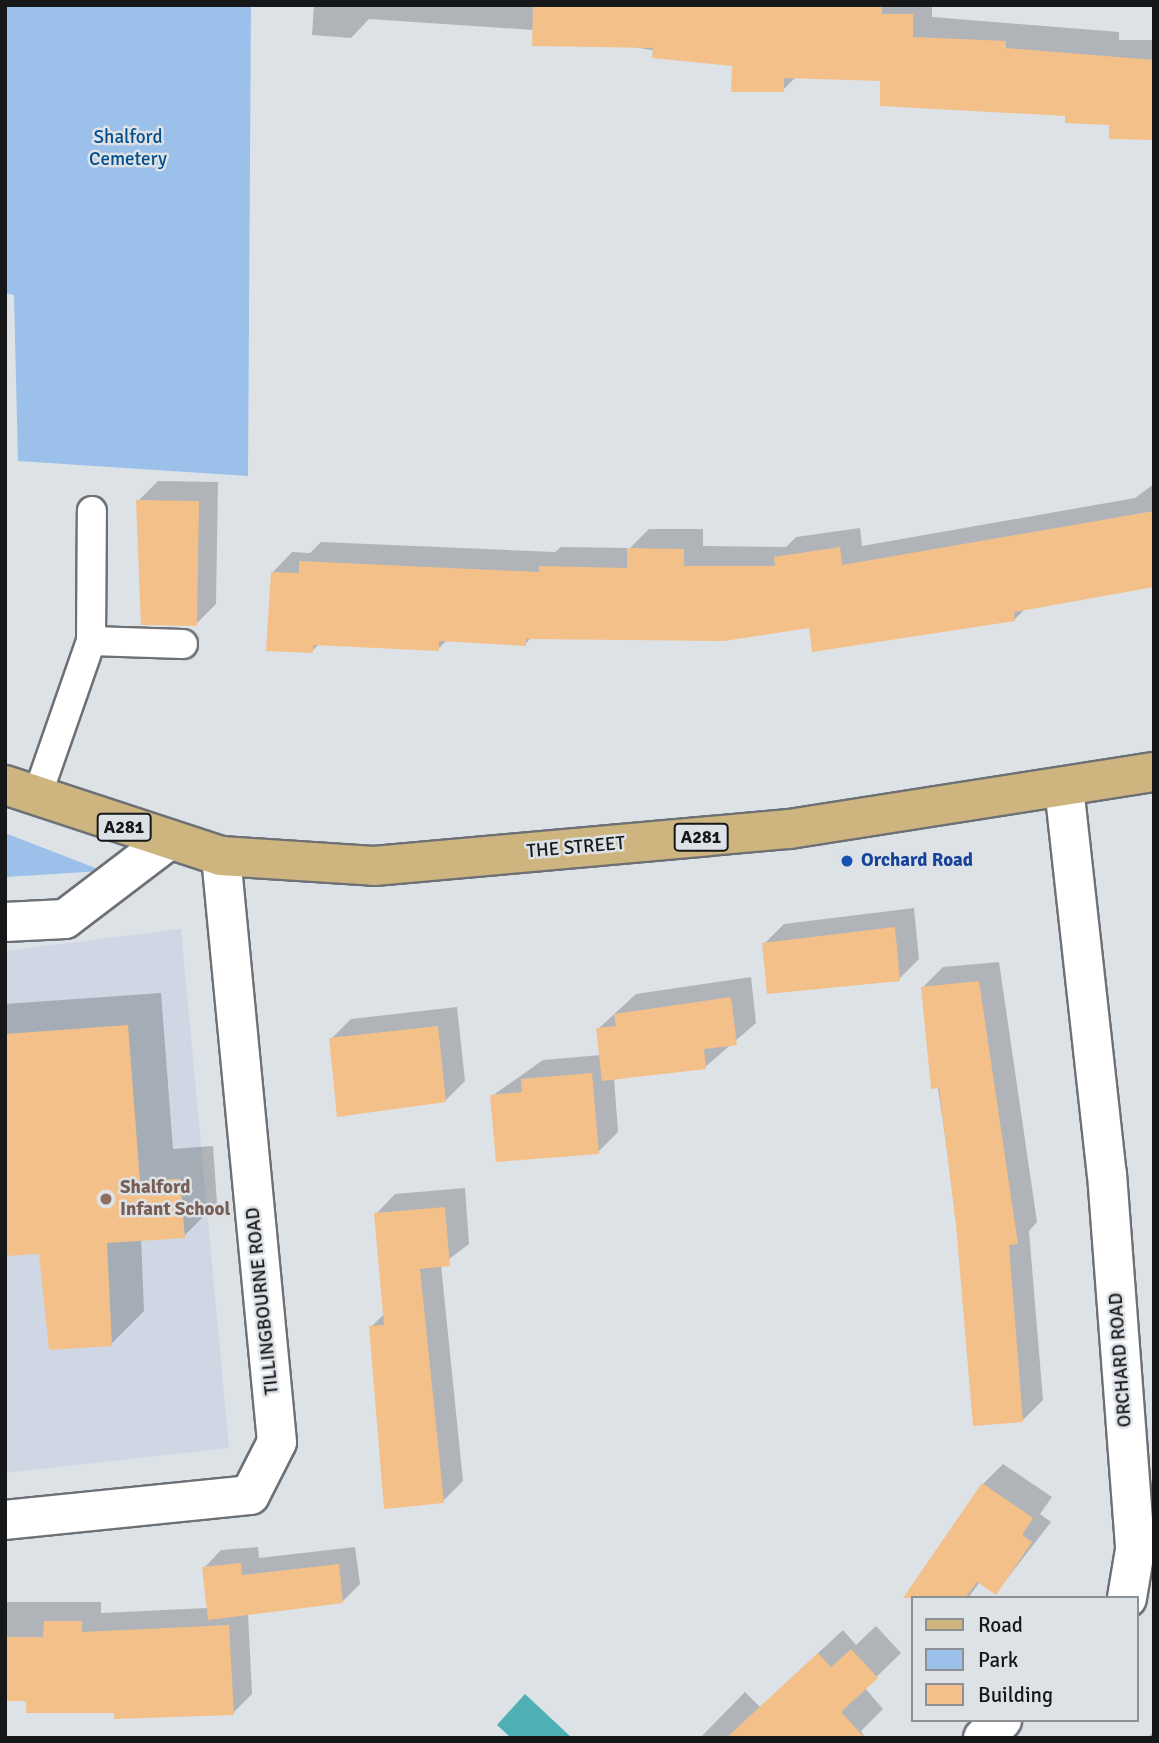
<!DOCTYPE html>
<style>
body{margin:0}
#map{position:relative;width:1159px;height:1743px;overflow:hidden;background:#dde2e7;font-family:Signika,sans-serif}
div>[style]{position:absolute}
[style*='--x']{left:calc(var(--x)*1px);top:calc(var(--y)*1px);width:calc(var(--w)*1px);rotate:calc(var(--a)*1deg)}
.built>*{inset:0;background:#ced7e3}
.green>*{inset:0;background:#9bc0e9}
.water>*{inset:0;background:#4eb0b4}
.shadow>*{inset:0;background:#0003}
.building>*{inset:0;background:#f4c08a}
.roads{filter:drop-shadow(2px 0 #6d7176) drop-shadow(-2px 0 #6d7176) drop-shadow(0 2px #6d7176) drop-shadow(0 -2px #6d7176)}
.service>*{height:28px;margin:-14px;padding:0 14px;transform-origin:14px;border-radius:14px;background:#fff}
.minor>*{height:38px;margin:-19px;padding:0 19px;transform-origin:19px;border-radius:19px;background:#fff}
.primary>*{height:38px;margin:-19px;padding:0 19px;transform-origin:19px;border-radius:19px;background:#ceb580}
.dots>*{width:19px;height:19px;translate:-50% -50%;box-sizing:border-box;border:4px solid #dde2e7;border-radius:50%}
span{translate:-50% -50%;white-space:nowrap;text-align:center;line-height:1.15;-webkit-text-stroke:5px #dde2e7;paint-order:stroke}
.shield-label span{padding:2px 5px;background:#dde2e7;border:2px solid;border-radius:5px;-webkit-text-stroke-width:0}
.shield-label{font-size:18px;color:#151719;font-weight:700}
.park-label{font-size:19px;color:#024e8c}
.street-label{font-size:19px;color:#151719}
.transit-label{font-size:19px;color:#164399;font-weight:700}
.left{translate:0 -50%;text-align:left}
.education-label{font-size:19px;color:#785e54;font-weight:700}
.frame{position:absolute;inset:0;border:7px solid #151719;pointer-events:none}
.legend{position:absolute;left:911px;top:1596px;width:228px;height:126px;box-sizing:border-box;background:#dde2e7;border:2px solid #8d9195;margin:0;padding:9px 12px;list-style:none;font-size:21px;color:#151719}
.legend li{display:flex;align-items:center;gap:14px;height:35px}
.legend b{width:35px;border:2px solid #8d9195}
</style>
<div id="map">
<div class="built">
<i style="clip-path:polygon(181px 929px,229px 1448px,5px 1473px,5px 951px)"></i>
</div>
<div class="green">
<i style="clip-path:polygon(5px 5px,251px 5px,248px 476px,18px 461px,14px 295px,5px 293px)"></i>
<i style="clip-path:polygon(5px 833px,103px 871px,5px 877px)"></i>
</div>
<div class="water">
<i style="clip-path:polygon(525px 1694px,572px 1738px,511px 1738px,497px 1725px)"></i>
</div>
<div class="shadow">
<i style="clip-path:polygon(314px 5px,932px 5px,932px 17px,1119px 32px,1119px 40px,1154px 40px,1154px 138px,1111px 123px,882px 79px,796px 77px,783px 90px,733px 64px,534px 30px,369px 19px,351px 38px,312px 35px)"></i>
<i style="clip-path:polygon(158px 481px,218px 482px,216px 604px,196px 624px,138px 501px)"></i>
<i style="clip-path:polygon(1154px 484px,1154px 586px,1026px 608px,1014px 620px,531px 638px,525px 644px,447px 640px,438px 649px,320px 643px,312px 651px,272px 573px,292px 552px,310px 553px,321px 542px,555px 552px,561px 547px,630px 548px,649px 529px,703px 529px,703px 546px,786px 547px,796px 537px,860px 528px,862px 546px,1135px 498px)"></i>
<i style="clip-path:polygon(914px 908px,919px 959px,899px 979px,764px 944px,784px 924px)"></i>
<i style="clip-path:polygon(999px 962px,1037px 1222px,1029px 1231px,1043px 1400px,1023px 1420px,958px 1224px,923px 987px,943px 967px)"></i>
<i style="clip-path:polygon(751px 977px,756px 1023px,705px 1067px,614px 1078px,618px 1132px,598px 1152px,492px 1096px,543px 1060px,601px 1055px,598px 1029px,636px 994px)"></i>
<i style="clip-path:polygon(161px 993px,173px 1149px,213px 1146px,217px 1203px,184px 1236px,141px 1239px,144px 1311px,111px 1344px,40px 1252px,5px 1255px,5px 1004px)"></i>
<i style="clip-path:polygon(457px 1007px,465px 1081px,445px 1101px,331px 1039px,351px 1019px)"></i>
<i style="clip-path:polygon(465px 1188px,469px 1244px,441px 1265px,463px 1481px,443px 1501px,371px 1327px,385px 1313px,376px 1214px,395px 1194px)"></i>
<i style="clip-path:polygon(1003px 1464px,1052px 1497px,1040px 1514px,1051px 1522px,996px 1593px,980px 1582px,968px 1598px,931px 1598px,983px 1484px)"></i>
<i style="clip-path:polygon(258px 1547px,259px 1558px,355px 1547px,360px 1584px,342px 1602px,248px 1613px,252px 1694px,233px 1713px,116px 1712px,5px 1699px,5px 1602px,101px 1602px,101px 1613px,208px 1608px,204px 1568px,221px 1550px)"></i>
<i style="clip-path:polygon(876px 1626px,901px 1653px,865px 1688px,883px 1709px,861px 1731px,865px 1738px,700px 1738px,745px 1692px,760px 1707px,843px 1630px,856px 1645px)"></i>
<i style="clip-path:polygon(1154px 1731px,1154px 1738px,1147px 1738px)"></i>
</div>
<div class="building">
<i style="clip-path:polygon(533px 5px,882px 5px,882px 14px,913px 14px,913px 37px,1006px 41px,1006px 48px,1154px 60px,1154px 140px,1109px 139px,1109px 125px,1065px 123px,1065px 116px,880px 106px,880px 81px,784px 78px,784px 92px,731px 92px,732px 66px,652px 58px,653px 48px,532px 46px)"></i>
<i style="clip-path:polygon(136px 500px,199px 501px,197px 626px,141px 625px)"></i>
<i style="clip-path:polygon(1154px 511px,1154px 587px,1014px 612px,1015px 621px,812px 652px,809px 628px,724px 641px,526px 639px,526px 646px,439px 641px,439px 651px,313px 645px,313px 653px,266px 651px,271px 572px,299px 573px,299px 561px,539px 572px,539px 566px,627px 568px,627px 548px,684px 549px,684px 566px,775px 566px,774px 557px,840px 547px,842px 565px)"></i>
<i style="clip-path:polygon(895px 927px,900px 981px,767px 994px,762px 943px)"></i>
<i style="clip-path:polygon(979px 981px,1018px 1244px,1009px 1245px,1023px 1422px,973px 1426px,956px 1225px,939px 1088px,931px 1089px,921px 987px)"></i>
<i style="clip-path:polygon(731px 997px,737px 1045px,704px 1049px,706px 1069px,602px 1081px,596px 1028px,616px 1026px,614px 1014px)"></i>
<i style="clip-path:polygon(128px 1025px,140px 1181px,180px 1179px,185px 1238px,107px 1243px,112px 1346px,49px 1350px,39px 1254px,5px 1256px,5px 1034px)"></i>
<i style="clip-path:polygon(438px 1026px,446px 1102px,337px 1117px,329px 1038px)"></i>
<i style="clip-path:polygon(592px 1073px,599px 1154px,496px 1162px,490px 1095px,522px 1092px,521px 1079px)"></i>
<i style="clip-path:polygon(445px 1207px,450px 1266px,420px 1269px,444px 1503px,384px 1509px,369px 1326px,384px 1325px,374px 1213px)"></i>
<i style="clip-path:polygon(982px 1483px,1033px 1518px,1022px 1535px,1032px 1542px,996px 1595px,977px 1582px,965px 1598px,903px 1598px)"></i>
<i style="clip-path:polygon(241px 1563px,242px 1575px,339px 1564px,343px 1603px,208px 1620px,202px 1567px)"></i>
<i style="clip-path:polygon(44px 1621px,82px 1621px,82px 1632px,229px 1625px,234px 1715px,114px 1719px,114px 1713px,26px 1713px,26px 1701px,5px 1701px,5px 1637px,43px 1637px)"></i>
<i style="clip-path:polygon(851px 1649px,878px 1678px,841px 1712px,865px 1738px,726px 1738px,818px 1653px,831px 1667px)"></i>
</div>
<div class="roads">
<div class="service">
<i style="--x:91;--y:641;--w:130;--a:-89.6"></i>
<i style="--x:37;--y:796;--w:164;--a:-70.8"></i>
<i style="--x:91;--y:641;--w:92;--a:1.9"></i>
</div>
<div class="minor">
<i style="--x:1064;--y:787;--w:389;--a:83.7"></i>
<i style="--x:1107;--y:1174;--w:377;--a:85.7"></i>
<i style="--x:1135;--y:1550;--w:49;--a:99.5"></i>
<i style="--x:5;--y:922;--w:60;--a:-2.9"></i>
<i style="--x:65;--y:919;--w:127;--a:-37.3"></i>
<i style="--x:5;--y:1520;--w:246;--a:-5.8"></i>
<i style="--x:250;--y:1495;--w:59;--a:-63"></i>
<i style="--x:277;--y:1442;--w:589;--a:-95.46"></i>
<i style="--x:983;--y:1738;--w:26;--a:-43"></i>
</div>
<div class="primary">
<i style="--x:5;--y:785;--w:227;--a:18.2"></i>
<i style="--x:221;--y:856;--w:153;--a:3.7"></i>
<i style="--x:374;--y:866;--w:417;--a:-5.1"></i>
<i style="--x:789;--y:829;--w:369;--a:-8.9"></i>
</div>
</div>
<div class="dots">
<i style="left:847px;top:861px;background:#1a4fb4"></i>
<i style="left:106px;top:1199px;background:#8d6e63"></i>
</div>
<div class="shield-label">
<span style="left:124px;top:827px">A281</span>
<span style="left:701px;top:837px">A281</span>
</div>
<div class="park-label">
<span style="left:128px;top:149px">Shalford<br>Cemetery</span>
</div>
<div class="street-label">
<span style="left:576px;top:848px;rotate:-5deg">THE STREET</span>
<span style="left:263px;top:1301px;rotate:-96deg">TILLINGBOURNE ROAD</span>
<span style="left:1121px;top:1360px;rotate:-94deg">ORCHARD ROAD</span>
</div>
<div class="transit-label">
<span class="left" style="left:861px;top:861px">Orchard Road</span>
</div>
<div class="education-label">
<span class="left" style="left:120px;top:1199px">Shalford<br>Infant School</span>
</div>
<div class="frame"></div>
<ul class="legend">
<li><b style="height:9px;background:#ceb580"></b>Road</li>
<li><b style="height:19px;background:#9bc0e9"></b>Park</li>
<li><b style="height:19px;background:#f4c08a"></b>Building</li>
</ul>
</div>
